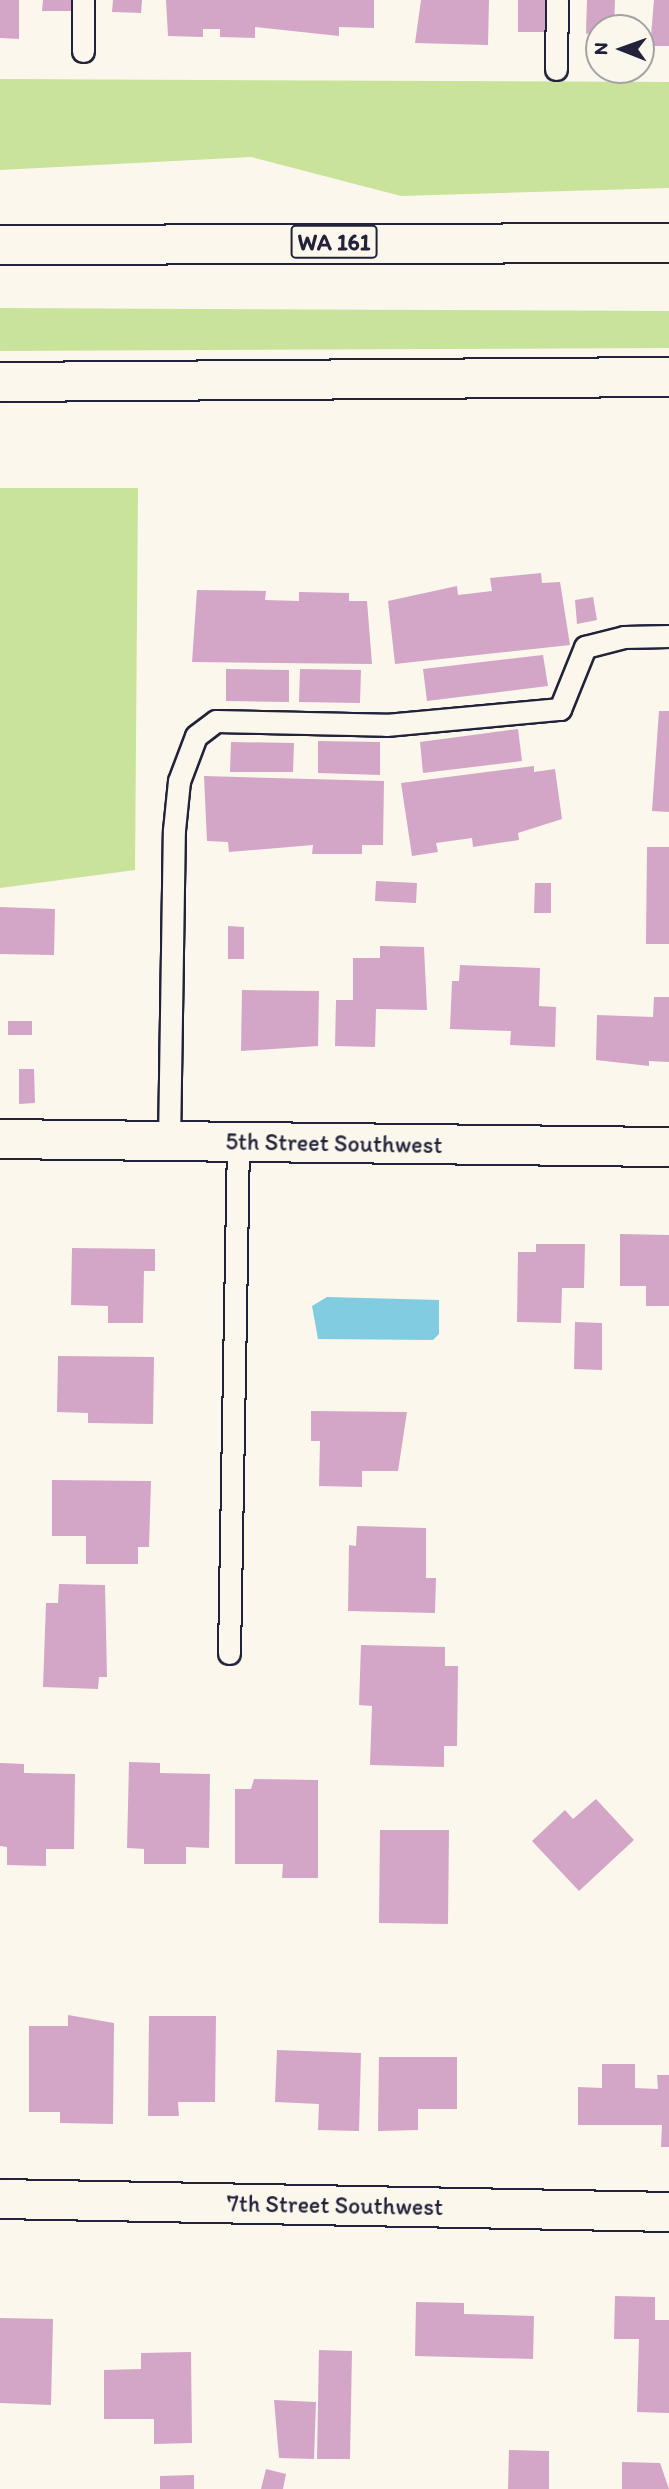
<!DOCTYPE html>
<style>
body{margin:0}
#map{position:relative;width:669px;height:2489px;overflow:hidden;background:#fbf7ec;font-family:Itim,sans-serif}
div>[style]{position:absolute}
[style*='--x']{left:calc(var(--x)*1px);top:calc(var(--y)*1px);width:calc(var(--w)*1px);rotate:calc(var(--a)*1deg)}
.green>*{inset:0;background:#c9e39a}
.water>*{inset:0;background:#82cce2}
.building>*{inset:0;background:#d3a6c8}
.roads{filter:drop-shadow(2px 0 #22223b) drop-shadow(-2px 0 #22223b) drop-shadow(0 2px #22223b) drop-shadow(0 -2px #22223b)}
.service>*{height:21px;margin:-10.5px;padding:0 10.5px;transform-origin:10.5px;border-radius:10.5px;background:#fbf7ec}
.minor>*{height:38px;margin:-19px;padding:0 19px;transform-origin:19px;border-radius:19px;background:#fbf7ec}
.motorway>*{height:38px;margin:-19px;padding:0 19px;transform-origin:19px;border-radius:19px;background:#fbf7ec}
span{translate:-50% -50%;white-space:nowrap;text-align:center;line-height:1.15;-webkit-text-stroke:6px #fbf7ec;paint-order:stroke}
.shield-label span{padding:2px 5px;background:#fbf7ec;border:2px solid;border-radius:5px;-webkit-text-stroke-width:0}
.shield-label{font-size:23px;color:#22223b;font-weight:700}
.street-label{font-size:24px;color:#22223b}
.north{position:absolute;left:585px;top:14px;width:70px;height:70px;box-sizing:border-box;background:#fbf7ec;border:2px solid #a4a2a5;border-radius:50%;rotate:271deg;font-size:19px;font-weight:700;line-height:28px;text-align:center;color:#22223b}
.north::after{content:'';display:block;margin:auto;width:24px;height:32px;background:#22223b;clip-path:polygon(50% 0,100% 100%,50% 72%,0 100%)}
</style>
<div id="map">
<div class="green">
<i style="clip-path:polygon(0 79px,669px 82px,669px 188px,401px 196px,251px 157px,0 170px)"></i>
<i style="clip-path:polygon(0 308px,669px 311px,669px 348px,0 351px)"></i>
<i style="clip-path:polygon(0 488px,138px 488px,135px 870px,0 888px)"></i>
</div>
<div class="water">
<i style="clip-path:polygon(327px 1297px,439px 1300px,439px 1334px,433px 1340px,318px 1339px,312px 1306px)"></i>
</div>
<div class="building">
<i style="clip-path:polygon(0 0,19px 0,19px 39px,0 38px)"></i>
<i style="clip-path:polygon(43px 0,71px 0,71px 11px,42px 11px)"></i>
<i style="clip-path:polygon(113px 0,142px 0,141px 13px,112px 12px)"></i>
<i style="clip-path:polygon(166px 0,374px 0,374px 28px,339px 27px,339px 36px,255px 27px,255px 38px,220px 37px,220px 29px,203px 29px,203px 37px,168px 36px)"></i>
<i style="clip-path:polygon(421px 0,489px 0,488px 45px,415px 43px)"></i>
<i style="clip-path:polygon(518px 0,547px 0,547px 32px,518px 32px)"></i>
<i style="clip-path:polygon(587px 0,615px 0,614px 28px,586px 34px)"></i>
<i style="clip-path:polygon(654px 0,669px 0,669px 46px,654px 46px,651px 36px)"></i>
<i style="clip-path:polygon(541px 573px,542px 583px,560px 582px,570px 645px,395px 664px,388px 601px,457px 586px,458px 595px,492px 591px,490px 578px)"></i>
<i style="clip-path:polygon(197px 590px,266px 591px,265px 600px,299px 601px,299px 592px,349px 593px,349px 601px,367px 601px,372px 664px,192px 662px)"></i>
<i style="clip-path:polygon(593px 597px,597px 620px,577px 624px,575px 600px)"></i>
<i style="clip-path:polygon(543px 655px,548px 686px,427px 701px,423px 669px)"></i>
<i style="clip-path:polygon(226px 669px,289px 670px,289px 702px,226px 701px)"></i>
<i style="clip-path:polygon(300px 669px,361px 670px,360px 703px,299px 702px)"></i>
<i style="clip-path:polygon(659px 711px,669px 711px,669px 812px,652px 811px)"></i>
<i style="clip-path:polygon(518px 729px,522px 761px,423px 773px,420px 742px)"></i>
<i style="clip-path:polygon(318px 741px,380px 742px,380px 775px,318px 773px)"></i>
<i style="clip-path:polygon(231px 742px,294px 743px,293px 772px,230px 772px)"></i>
<i style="clip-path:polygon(534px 766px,534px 772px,555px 769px,562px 819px,518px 833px,519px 840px,473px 847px,472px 838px,436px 843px,438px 852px,412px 856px,401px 783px)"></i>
<i style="clip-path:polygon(204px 776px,384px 781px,383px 845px,362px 845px,362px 854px,312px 854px,313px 845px,229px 852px,228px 842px,207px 841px)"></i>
<i style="clip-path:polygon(647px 847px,669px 847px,669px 944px,646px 944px)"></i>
<i style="clip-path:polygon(376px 881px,417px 883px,416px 903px,375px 901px)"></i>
<i style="clip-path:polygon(535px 883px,551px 883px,551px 913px,534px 913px)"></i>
<i style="clip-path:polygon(0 907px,55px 909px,54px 955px,0 954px)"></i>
<i style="clip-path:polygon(228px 926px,244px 927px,244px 959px,228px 959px)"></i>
<i style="clip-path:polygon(380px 946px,424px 947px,427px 1010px,376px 1009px,375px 1047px,335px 1046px,336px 1000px,353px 1000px,353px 958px,380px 958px)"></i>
<i style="clip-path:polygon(460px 965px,540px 968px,539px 1006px,556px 1007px,555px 1047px,510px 1045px,511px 1031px,450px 1029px,452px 981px,459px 981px)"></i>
<i style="clip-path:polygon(242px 990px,319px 991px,318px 1046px,241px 1051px)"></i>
<i style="clip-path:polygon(654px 997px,669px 997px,669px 1062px,649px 1061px,649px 1066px,596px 1060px,597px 1015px,653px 1017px)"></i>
<i style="clip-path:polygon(8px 1021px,32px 1021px,32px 1035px,8px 1035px)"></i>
<i style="clip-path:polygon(19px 1069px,34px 1069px,35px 1103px,19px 1104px)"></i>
<i style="clip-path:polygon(620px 1234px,669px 1235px,669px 1306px,646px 1306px,646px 1286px,620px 1286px)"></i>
<i style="clip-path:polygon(536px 1244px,585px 1244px,584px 1288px,562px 1288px,561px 1323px,517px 1322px,518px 1252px,536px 1252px)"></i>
<i style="clip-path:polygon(72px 1248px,155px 1249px,155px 1271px,144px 1271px,143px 1323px,108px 1323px,108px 1306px,71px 1305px)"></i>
<i style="clip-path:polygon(575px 1322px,602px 1323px,602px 1370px,574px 1369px)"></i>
<i style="clip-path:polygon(58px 1356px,154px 1357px,153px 1424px,88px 1423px,88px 1413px,57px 1412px)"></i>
<i style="clip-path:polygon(311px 1411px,407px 1412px,398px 1471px,362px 1471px,362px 1487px,319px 1486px,320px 1441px,311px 1441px)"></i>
<i style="clip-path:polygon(52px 1480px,151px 1481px,149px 1547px,138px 1547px,138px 1564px,86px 1564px,86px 1536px,52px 1536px)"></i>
<i style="clip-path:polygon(357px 1526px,426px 1528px,426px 1578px,436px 1578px,435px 1613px,348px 1611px,349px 1545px,356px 1546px)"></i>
<i style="clip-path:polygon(59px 1584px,105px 1585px,107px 1677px,99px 1677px,98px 1689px,43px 1687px,46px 1603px,58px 1603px)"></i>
<i style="clip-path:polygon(361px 1645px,445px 1647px,445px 1666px,458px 1666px,457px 1746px,444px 1746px,444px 1767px,370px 1765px,372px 1706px,359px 1705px)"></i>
<i style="clip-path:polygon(129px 1762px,160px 1763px,160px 1773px,210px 1774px,209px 1848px,186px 1847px,186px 1864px,144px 1864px,144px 1849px,127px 1848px)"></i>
<i style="clip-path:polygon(0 1763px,24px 1764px,24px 1773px,75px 1774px,74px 1849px,46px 1849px,46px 1866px,7px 1865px,7px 1847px,0 1846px)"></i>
<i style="clip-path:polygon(254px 1779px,318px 1780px,318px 1878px,282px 1878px,283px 1864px,235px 1864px,235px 1789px,251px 1789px)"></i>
<i style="clip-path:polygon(596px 1799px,634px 1840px,579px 1891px,532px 1841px,565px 1810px,573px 1819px)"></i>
<i style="clip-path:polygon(380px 1830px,449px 1830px,448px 1924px,379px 1923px)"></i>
<i style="clip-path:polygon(68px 2015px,114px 2023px,113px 2124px,60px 2123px,60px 2112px,29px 2112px,29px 2026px,68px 2026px)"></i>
<i style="clip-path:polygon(149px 2016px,216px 2016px,215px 2102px,178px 2102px,179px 2116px,148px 2116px)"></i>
<i style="clip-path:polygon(277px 2050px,361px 2053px,359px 2131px,318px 2130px,319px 2104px,275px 2102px)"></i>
<i style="clip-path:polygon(379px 2057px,457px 2057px,457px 2109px,418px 2109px,418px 2130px,378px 2131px)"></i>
<i style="clip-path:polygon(602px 2064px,635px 2064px,635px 2088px,658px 2089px,657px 2075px,669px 2075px,669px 2147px,661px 2147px,662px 2125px,578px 2125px,578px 2087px,602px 2088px)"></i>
<i style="clip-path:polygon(615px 2296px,655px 2297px,655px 2320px,669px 2320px,669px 2413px,637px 2412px,639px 2339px,614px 2339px)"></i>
<i style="clip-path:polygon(416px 2302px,464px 2303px,464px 2314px,534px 2316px,533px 2359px,415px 2356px)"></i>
<i style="clip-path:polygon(0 2318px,53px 2319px,51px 2405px,0 2403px)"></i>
<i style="clip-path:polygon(319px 2350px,352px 2351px,350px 2459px,317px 2459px)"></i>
<i style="clip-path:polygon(191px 2352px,192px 2443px,154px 2444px,154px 2419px,104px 2419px,104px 2370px,141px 2369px,141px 2353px)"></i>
<i style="clip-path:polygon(274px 2400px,316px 2402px,314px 2459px,279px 2458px)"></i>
<i style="clip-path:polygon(509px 2450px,549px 2451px,549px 2489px,508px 2489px)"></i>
<i style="clip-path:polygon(622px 2462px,660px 2463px,669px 2489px,622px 2489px)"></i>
<i style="clip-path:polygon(266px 2469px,286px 2474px,283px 2489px,261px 2489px)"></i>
<i style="clip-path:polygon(194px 2475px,194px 2489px,160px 2489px,160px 2476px)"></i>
</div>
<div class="roads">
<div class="service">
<i style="--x:83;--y:51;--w:51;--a:-90"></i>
<i style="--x:556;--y:69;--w:69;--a:-89.2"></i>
<i style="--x:169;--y:1142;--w:312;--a:-89.1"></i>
<i style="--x:174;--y:830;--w:49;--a:-84.2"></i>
<i style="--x:179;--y:781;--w:48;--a:-69.3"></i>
<i style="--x:196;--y:736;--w:25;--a:-37"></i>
<i style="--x:216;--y:721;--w:170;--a:1.3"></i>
<i style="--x:386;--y:725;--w:175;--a:-5.3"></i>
<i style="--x:560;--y:709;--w:67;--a:-68"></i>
<i style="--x:585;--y:647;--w:40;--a:-14.4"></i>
<i style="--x:624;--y:637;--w:45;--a:-1.3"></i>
<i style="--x:229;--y:1653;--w:511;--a:-88.99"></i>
</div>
<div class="minor">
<i style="--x:0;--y:1139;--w:669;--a:0.69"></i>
<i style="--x:0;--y:2199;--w:669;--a:1.11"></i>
</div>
<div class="motorway">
<i style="--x:0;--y:245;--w:669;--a:-0.17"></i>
<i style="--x:0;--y:382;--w:669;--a:-0.43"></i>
</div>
</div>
<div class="shield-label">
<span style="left:334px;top:242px">WA 161</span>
</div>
<div class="street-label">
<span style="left:334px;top:1143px;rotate:1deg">5th Street Southwest</span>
<span style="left:335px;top:2205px;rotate:1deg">7th Street Southwest</span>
</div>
<div class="north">N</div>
</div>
